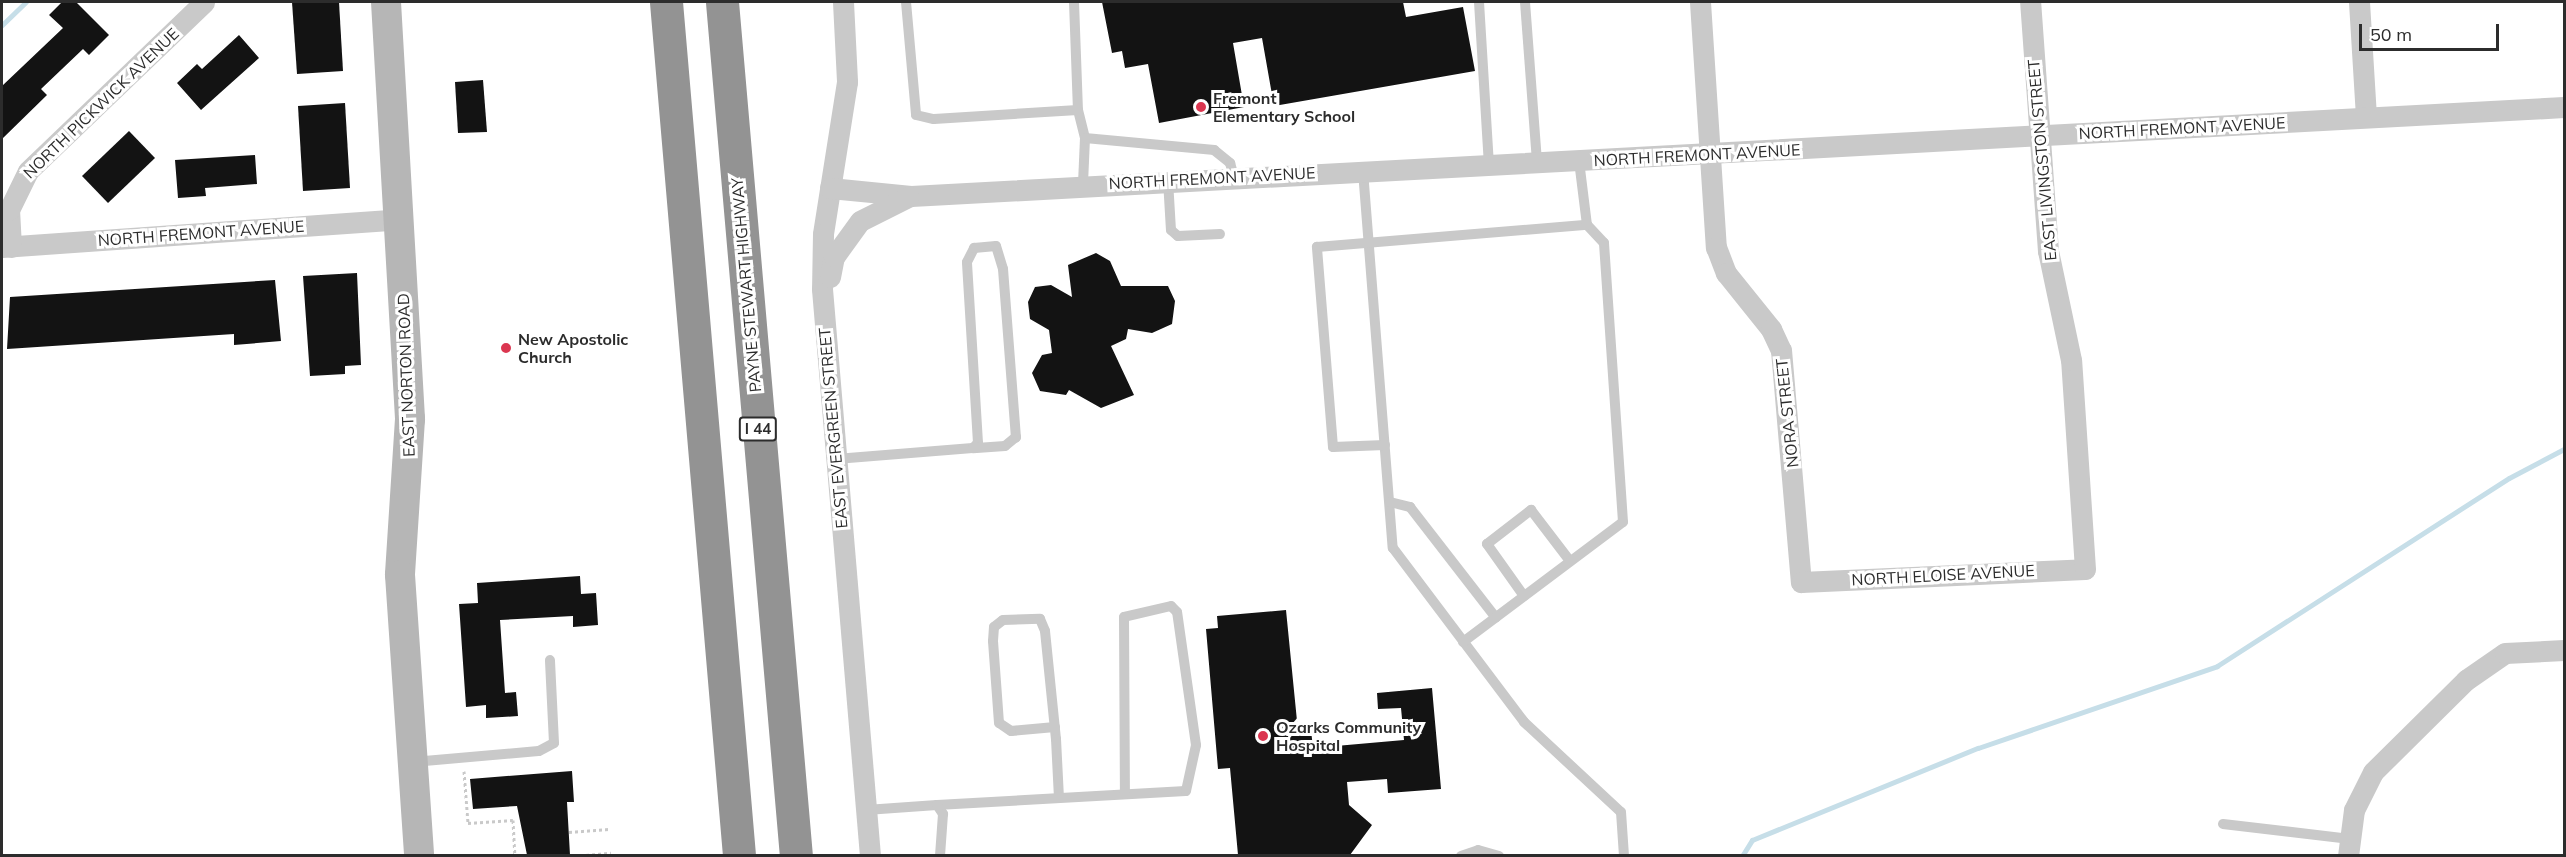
<!DOCTYPE html>
<style>
body{margin:0}
#map{position:relative;width:2566px;height:857px;overflow:hidden;background:#fff;font-family:Mulish,sans-serif}
div>[style]{position:absolute}
[style*='--x']{left:calc(var(--x)*1px);top:calc(var(--y)*1px);width:calc(var(--w)*1px);rotate:calc(var(--a)*1deg)}
.stream>*{height:5px;margin:-2.5px;padding:0 2.5px;transform-origin:2.5px;border-radius:2.5px;background:#c6dee8}
.building>*{inset:0;background:#131313}
.path>*{height:3px;margin-top:-1.5px;transform-origin:0;background:repeating-linear-gradient(90deg,#c9c9c9 0 3px,transparent 0 6px)}
.service>*{height:10px;margin:-5px;padding:0 5px;transform-origin:5px;border-radius:5px;background:#c9c9c9}
.minor>*{height:21px;margin:-10.5px;padding:0 10.5px;transform-origin:10.5px;border-radius:10.5px;background:#c9c9c9}
.secondary>*{height:30px;margin:-15px;padding:0 15px;transform-origin:15px;border-radius:15px;background:#b6b6b6}
.motorway>*{height:33px;margin:-16.5px;padding:0 16.5px;transform-origin:16.5px;border-radius:16.5px;background:#939393}
.dots>*{width:16px;height:16px;translate:-50% -50%;box-sizing:border-box;border:3px solid #fff;border-radius:50%}
span{translate:-50% -50%;white-space:nowrap;text-align:center;line-height:1.15;-webkit-text-stroke:6px #fff;paint-order:stroke}
.shield-label span{padding:2px 4px;background:#fff;border:2px solid;border-radius:4px;-webkit-text-stroke-width:0}
.shield-label{font-size:15px;color:#2c2c2c;font-weight:700}
.poi-label{font-size:16px;color:#2c2c2c;font-weight:700}
.left{translate:0 -50%;text-align:left}
.street-label{font-size:16px;color:#2c2c2c}
.frame{position:absolute;inset:0;border:3px solid #2c2c2c;pointer-events:none}
.scale{position:absolute;left:2359px;top:24px;width:140px;height:27px;box-sizing:border-box;border:3px solid #2c2c2c;border-top:0;padding-left:8px;font-size:18px;line-height:21px;white-space:nowrap;color:#2c2c2c;-webkit-text-stroke:4px #fff;paint-order:stroke}
</style>
<div id="map">
<div class="stream">
<i style="--x:2;--y:25;--w:33;--a:-44"></i>
<i style="--x:1742;--y:856;--w:19;--a:-58"></i>
<i style="--x:1752;--y:840;--w:244;--a:-22.2"></i>
<i style="--x:1978;--y:748;--w:253;--a:-18.9"></i>
<i style="--x:2217;--y:666;--w:347;--a:-32.8"></i>
<i style="--x:2509;--y:478;--w:62;--a:-27.8"></i>
</div>
<div class="building">
<i style="clip-path:polygon(62px 2px,76px 2px,109px 35px,89px 55px,83px 49px,41px 89px,47px 95px,2px 139px,2px 86px,63px 28px,49px 15px)"></i>
<i style="clip-path:polygon(292px 2px,339px 2px,343px 71px,297px 74px)"></i>
<i style="clip-path:polygon(1102px 2px,1403px 2px,1406px 17px,1463px 7px,1475px 71px,1274px 106px,1262px 38px,1233px 43px,1244px 107px,1159px 123px,1148px 64px,1125px 68px,1122px 51px,1112px 53px)"></i>
<i style="clip-path:polygon(239px 35px,259px 58px,201px 110px,177px 83px,197px 64px,202px 69px)"></i>
<i style="clip-path:polygon(483px 80px,487px 132px,458px 133px,455px 82px)"></i>
<i style="clip-path:polygon(345px 103px,350px 188px,303px 191px,298px 106px)"></i>
<i style="clip-path:polygon(129px 131px,155px 158px,108px 203px,82px 176px)"></i>
<i style="clip-path:polygon(255px 155px,257px 184px,205px 188px,206px 196px,178px 198px,175px 160px)"></i>
<i style="clip-path:polygon(1096px 253px,1110px 261px,1121px 286px,1168px 286px,1175px 301px,1172px 324px,1152px 333px,1128px 329px,1126px 339px,1111px 346px,1134px 395px,1101px 408px,1069px 390px,1066px 395px,1040px 391px,1032px 373px,1042px 355px,1052px 353px,1049px 330px,1030px 319px,1028px 302px,1035px 287px,1051px 285px,1072px 297px,1068px 265px)"></i>
<i style="clip-path:polygon(357px 273px,361px 365px,345px 366px,345px 374px,310px 376px,303px 276px)"></i>
<i style="clip-path:polygon(275px 280px,281px 341px,234px 345px,234px 334px,7px 349px,10px 297px)"></i>
<i style="clip-path:polygon(580px 576px,581px 594px,596px 593px,598px 625px,573px 627px,573px 616px,500px 620px,505px 693px,516px 692px,518px 716px,486px 718px,486px 705px,466px 707px,459px 604px,478px 603px,477px 583px)"></i>
<i style="clip-path:polygon(1286px 610px,1298px 731px,1311px 730px,1313px 748px,1404px 740px,1401px 708px,1378px 709px,1377px 693px,1432px 688px,1441px 789px,1388px 793px,1387px 779px,1347px 782px,1349px 805px,1372px 825px,1350px 855px,1238px 855px,1230px 768px,1218px 769px,1206px 629px,1218px 628px,1217px 616px)"></i>
<i style="clip-path:polygon(572px 771px,574px 802px,567px 802px,570px 855px,527px 855px,517px 806px,473px 809px,470px 779px)"></i>
</div>
<div class="path">
<i style="--x:464;--y:771;--w:52;--a:85.6"></i>
<i style="--x:468;--y:823;--w:45;--a:-3.8"></i>
<i style="--x:513;--y:820;--w:36;--a:87"></i>
<i style="--x:569;--y:832;--w:40;--a:-4.3"></i>
<i style="--x:574;--y:856;--w:37;--a:-5"></i>
</div>
<div class="service">
<i style="--x:906;--y:2;--w:113;--a:84.9"></i>
<i style="--x:916;--y:115;--w:18;--a:13"></i>
<i style="--x:934;--y:119;--w:144;--a:-3.6"></i>
<i style="--x:1078;--y:110;--w:29;--a:76"></i>
<i style="--x:1085;--y:138;--w:46;--a:92.5"></i>
<i style="--x:1074;--y:2;--w:108;--a:87.9"></i>
<i style="--x:1479;--y:2;--w:163;--a:86.5"></i>
<i style="--x:1525;--y:2;--w:161;--a:85.7"></i>
<i style="--x:1085;--y:138;--w:130;--a:5.3"></i>
<i style="--x:1214;--y:150;--w:21;--a:39"></i>
<i style="--x:1230;--y:163;--w:15;--a:74"></i>
<i style="--x:1363;--y:171;--w:378;--a:85.5"></i>
<i style="--x:1393;--y:548;--w:218;--a:53"></i>
<i style="--x:1524;--y:722;--w:132;--a:42.9"></i>
<i style="--x:1621;--y:812;--w:44;--a:86.1"></i>
<i style="--x:1168;--y:180;--w:50;--a:86.6"></i>
<i style="--x:1171;--y:230;--w:9;--a:41"></i>
<i style="--x:1178;--y:236;--w:42;--a:-2.7"></i>
<i style="--x:1385;--y:445;--w:52;--a:177.8"></i>
<i style="--x:1333;--y:447;--w:201;--a:-94.6"></i>
<i style="--x:1317;--y:247;--w:271;--a:-4.7"></i>
<i style="--x:836;--y:459;--w:137;--a:-4.6"></i>
<i style="--x:973;--y:448;--w:7;--a:-45"></i>
<i style="--x:978;--y:443;--w:181;--a:-93.5"></i>
<i style="--x:967;--y:262;--w:16;--a:-63"></i>
<i style="--x:974;--y:248;--w:22;--a:-5"></i>
<i style="--x:996;--y:246;--w:24;--a:73"></i>
<i style="--x:1003;--y:269;--w:169;--a:85.6"></i>
<i style="--x:1016;--y:437;--w:14;--a:141"></i>
<i style="--x:1005;--y:446;--w:32;--a:176"></i>
<i style="--x:1390;--y:502;--w:21;--a:14"></i>
<i style="--x:1410;--y:507;--w:140;--a:52.2"></i>
<i style="--x:1524;--y:596;--w:64;--a:-125.4"></i>
<i style="--x:1487;--y:544;--w:56;--a:-37.7"></i>
<i style="--x:1531;--y:510;--w:64;--a:52.6"></i>
<i style="--x:1463;--y:642;--w:200;--a:-36.9"></i>
<i style="--x:1623;--y:522;--w:280;--a:-93.9"></i>
<i style="--x:1604;--y:243;--w:25;--a:-133"></i>
<i style="--x:1587;--y:225;--w:64;--a:-97.1"></i>
<i style="--x:1055;--y:727;--w:44;--a:174.8"></i>
<i style="--x:1011;--y:731;--w:14;--a:-146"></i>
<i style="--x:999;--y:723;--w:82;--a:-94.2"></i>
<i style="--x:993;--y:641;--w:14;--a:-86"></i>
<i style="--x:994;--y:627;--w:11;--a:-38"></i>
<i style="--x:1003;--y:620;--w:37;--a:-2"></i>
<i style="--x:1040;--y:619;--w:13;--a:67"></i>
<i style="--x:1045;--y:631;--w:109;--a:84.2"></i>
<i style="--x:1056;--y:739;--w:59;--a:87.1"></i>
<i style="--x:413;--y:762;--w:126;--a:-5"></i>
<i style="--x:539;--y:751;--w:17;--a:-28"></i>
<i style="--x:554;--y:743;--w:83;--a:-92.8"></i>
<i style="--x:937;--y:805;--w:249;--a:-3.2"></i>
<i style="--x:1186;--y:791;--w:47;--a:-77.7"></i>
<i style="--x:1196;--y:745;--w:134;--a:-98.1"></i>
<i style="--x:1177;--y:612;--w:8;--a:-135"></i>
<i style="--x:1171;--y:606;--w:48;--a:166.8"></i>
<i style="--x:1124;--y:617;--w:177;--a:89.7"></i>
<i style="--x:866;--y:810;--w:71;--a:-4"></i>
<i style="--x:937;--y:805;--w:11;--a:56"></i>
<i style="--x:943;--y:814;--w:42;--a:94.1"></i>
<i style="--x:2223;--y:824;--w:128;--a:6.7"></i>
<i style="--x:1461;--y:856;--w:18;--a:-19"></i>
<i style="--x:1478;--y:850;--w:22;--a:16"></i>
</div>
<div class="minor">
<i style="--x:843;--y:2;--w:80;--a:87.1"></i>
<i style="--x:847;--y:82;--w:154;--a:99"></i>
<i style="--x:823;--y:234;--w:55;--a:91"></i>
<i style="--x:822;--y:289;--w:569;--a:85.16"></i>
<i style="--x:1700;--y:2;--w:246;--a:86.3"></i>
<i style="--x:1716;--y:247;--w:28;--a:69"></i>
<i style="--x:1726;--y:273;--w:72;--a:51.2"></i>
<i style="--x:1771;--y:329;--w:23;--a:65"></i>
<i style="--x:1781;--y:350;--w:233;--a:85.1"></i>
<i style="--x:1801;--y:582;--w:284;--a:-2.6"></i>
<i style="--x:2085;--y:569;--w:209;--a:-93.8"></i>
<i style="--x:2071;--y:360;--w:111;--a:-101.9"></i>
<i style="--x:2048;--y:251;--w:250;--a:-94.1"></i>
<i style="--x:2359;--y:2;--w:115;--a:86.5"></i>
<i style="--x:830;--y:188;--w:81;--a:5.6"></i>
<i style="--x:911;--y:196;--w:1655;--a:-3.08"></i>
<i style="--x:2;--y:247;--w:399;--a:-4"></i>
<i style="--x:11;--y:247;--w:37;--a:-93"></i>
<i style="--x:9;--y:210;--w:43;--a:-64"></i>
<i style="--x:28;--y:171;--w:244;--a:-43.8"></i>
<i style="--x:830;--y:277;--w:20;--a:-79"></i>
<i style="--x:834;--y:257;--w:44;--a:-54.2"></i>
<i style="--x:860;--y:221;--w:54;--a:-26.6"></i>
<i style="--x:2348;--y:856;--w:46;--a:-82.6"></i>
<i style="--x:2354;--y:810;--w:42;--a:-63.4"></i>
<i style="--x:2373;--y:772;--w:131;--a:-44.7"></i>
<i style="--x:2466;--y:680;--w:47;--a:-34.7"></i>
<i style="--x:2505;--y:653;--w:59;--a:-2.9"></i>
</div>
<div class="secondary">
<i style="--x:386;--y:2;--w:418;--a:86.7"></i>
<i style="--x:410;--y:419;--w:156;--a:93.7"></i>
<i style="--x:400;--y:575;--w:282;--a:86.1"></i>
</div>
<div class="motorway">
<i style="--x:666;--y:2;--w:857;--a:85.11"></i>
<i style="--x:722;--y:2;--w:857;--a:85.05"></i>
</div>
<div class="dots">
<i style="left:1201px;top:107px;background:#db3650"></i>
<i style="left:506px;top:348px;background:#db3650"></i>
<i style="left:1263px;top:736px;background:#db3650"></i>
</div>
<div class="shield-label">
<span style="left:758px;top:429px">I 44</span>
</div>
<div class="poi-label">
<span class="left" style="left:1213px;top:107px">Fremont<br>Elementary School</span>
<span class="left" style="left:518px;top:348px">New Apostolic<br>Church</span>
<span class="left" style="left:1276px;top:736px">Ozarks Community<br>Hospital</span>
</div>
<div class="street-label">
<span style="left:101px;top:103px;rotate:-44deg">NORTH PICKWICK AVENUE</span>
<span style="left:2182px;top:128px;rotate:-3deg">NORTH FREMONT AVENUE</span>
<span style="left:1697px;top:155px;rotate:-3deg">NORTH FREMONT AVENUE</span>
<span style="left:2042px;top:160px;rotate:-95deg">EAST LIVINGSTON STREET</span>
<span style="left:1212px;top:178px;rotate:-3deg">NORTH FREMONT AVENUE</span>
<span style="left:201px;top:233px;rotate:-4deg">NORTH FREMONT AVENUE</span>
<span style="left:746px;top:285px;rotate:-95deg">PAYNE STEWART HIGHWAY</span>
<span style="left:406px;top:375px;rotate:-92deg">EAST NORTON ROAD</span>
<span style="left:1787px;top:413px;rotate:-96deg">NORA STREET</span>
<span style="left:833px;top:428px;rotate:-95deg">EAST EVERGREEN STREET</span>
<span style="left:1943px;top:575px;rotate:-3deg">NORTH ELOISE AVENUE</span>
</div>
<div class="frame"></div>
<div class="scale">50 m</div>
</div>
